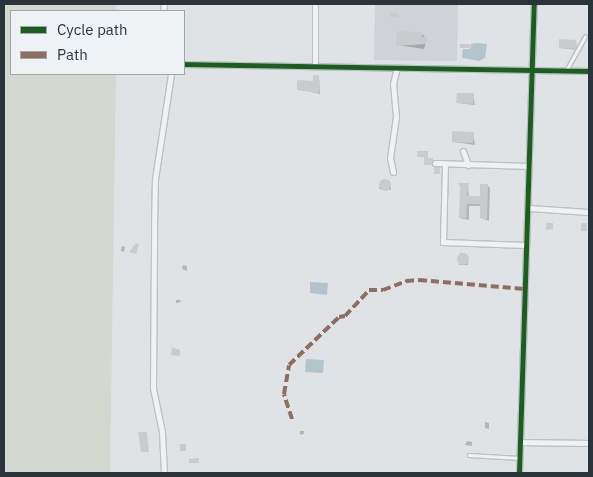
<!DOCTYPE html>
<style>
body{margin:0}
#map{position:relative;width:593px;height:477px;overflow:hidden;background:#e0e3e5;font-family:"IBM Plex Sans",sans-serif}
div>[style]{position:absolute}
[style*='--x']{left:calc(var(--x)*1px);top:calc(var(--y)*1px);width:calc(var(--w)*1px);rotate:calc(var(--a)*1deg)}
.built>*{inset:0;background:#cfd3d7}
.green>*{inset:0;background:#d3d8d1}
.water>*{inset:0;background:#b2c5cc}
.shadow>*{inset:0;background:#0003}
.building>*{inset:0;background:#c9cbcd}
.round{border-radius:50%}
.roads{filter:drop-shadow(1px 0 #bec1c3) drop-shadow(-1px 0 #bec1c3) drop-shadow(0 1px #bec1c3) drop-shadow(0 -1px #bec1c3)}
.lane>*{height:2.5px;margin:-1.25px;padding:0 1.25px;transform-origin:1.25px;border-radius:1.25px;background:#eff1f2}
.street>*{height:5px;margin:-2.5px;padding:0 2.5px;transform-origin:2.5px;border-radius:2.5px;background:#eff1f2}
.quiet>*{height:4px;margin-top:-2px;transform-origin:0;background:repeating-linear-gradient(90deg,#8d6e63 0 8px,transparent 0 12px)}
.cycleway>*{height:5px;margin:-2.5px;padding:0 2.5px;transform-origin:2.5px;border-radius:2.5px;background:#1b5e20}
span{translate:-50% -50%;white-space:nowrap;text-align:center;line-height:1.15;-webkit-text-stroke:4px #eef2f4;paint-order:stroke}
.frame{position:absolute;inset:0;border:5px solid #2a343b;pointer-events:none}
.legend{position:absolute;left:10px;top:10px;width:175px;height:65px;box-sizing:border-box;background:#eef2f4;border:1px solid #a0a6aa;margin:0;padding:6px 9px;list-style:none;font-size:15px;color:#2a343b}
.legend li{display:flex;align-items:center;gap:10px;height:25px}
.legend b{width:25px;border:1px solid #a0a6aa}
</style>
<div id="map">
<div class="built">
<i style="clip-path:polygon(458px 4px,457px 61px,374px 60px,375px 5px)"></i>
</div>
<div class="green">
<i style="clip-path:polygon(4px 4px,116px 4px,116px 11px,11px 11px,11px 74px,116px 74px,110px 473px,4px 473px)"></i>
</div>
<div class="water">
<i style="clip-path:polygon(477px 43px,487px 44px,485px 58px,479px 61px,462px 58px,463px 49px,470px 49px,471px 44px)"></i>
<i style="clip-path:polygon(310px 282px,328px 283px,327px 295px,310px 293px)"></i>
<i style="clip-path:polygon(306px 359px,324px 360px,323px 373px,305px 372px)"></i>
</div>
<div class="shadow">
<i style="clip-path:polygon(421px 33px,427px 39px,424px 49px,397px 45px)"></i>
<i style="clip-path:polygon(576px 41px,577px 50px,560px 48px)"></i>
<i style="clip-path:polygon(319px 76px,320px 94px,298px 89px,314px 83px)"></i>
<i style="clip-path:polygon(473px 95px,475px 105px,457px 103px)"></i>
<i style="clip-path:polygon(473px 133px,475px 145px,453px 142px)"></i>
<i style="clip-path:polygon(385px 181px,391px 185px,391px 190px,379px 189px,380px 184px)"></i>
<i style="clip-path:polygon(468px 185px,469px 197px,481px 197px,487px 185px,490px 188px,489px 221px,481px 218px,481px 206px,469px 206px,469px 220px,460px 218px)"></i>
<i style="clip-path:polygon(122px 246px,125px 247px,124px 252px,121px 251px)"></i>
<i style="clip-path:polygon(460px 253px,467px 254px,468px 265px,459px 265px)"></i>
<i style="clip-path:polygon(183px 265px,187px 266px,187px 271px,182px 269px)"></i>
<i style="clip-path:polygon(176px 300px,180px 300px,181px 302px,176px 303px)"></i>
<i style="clip-path:polygon(485px 422px,489px 423px,489px 429px,485px 428px)"></i>
<i style="clip-path:polygon(300px 431px,304px 431px,304px 434px,300px 435px)"></i>
<i style="clip-path:polygon(467px 441px,472px 442px,472px 446px,465px 445px)"></i>
</div>
<div class="building">
<i style="clip-path:polygon(390px 12px,399px 13px,399px 17px,390px 17px)"></i>
<i style="clip-path:polygon(397px 31px,422px 32px,422px 37px,427px 37px,426px 44px,396px 46px)"></i>
<i style="clip-path:polygon(559px 39px,576px 40px,576px 49px,559px 48px)"></i>
<i style="clip-path:polygon(460px 44px,470px 44px,470px 48px,460px 48px)"></i>
<i style="clip-path:polygon(313px 75px,319px 75px,319px 93px,297px 90px,297px 80px,313px 81px)"></i>
<i style="clip-path:polygon(457px 93px,474px 93px,473px 104px,456px 103px)"></i>
<i style="clip-path:polygon(452px 131px,474px 132px,473px 143px,452px 142px)"></i>
<i style="clip-path:polygon(417px 151px,428px 151px,428px 158px,433px 158px,433px 165px,424px 165px,424px 157px,417px 157px)"></i>
<i style="clip-path:polygon(434px 165px,440px 165px,440px 174px,434px 174px)"></i>
<i class="round" style="left:379px;top:179px;width:12px;height:12px"></i>
<i style="clip-path:polygon(457px 183px,469px 183px,467px 196px,480px 196px,480px 184px,488px 184px,487px 219px,480px 218px,480px 204px,467px 204px,466px 218px,459px 218px,460px 186px)"></i>
<i style="clip-path:polygon(546px 223px,553px 223px,553px 229px,546px 230px)"></i>
<i style="clip-path:polygon(581px 223px,587px 223px,587px 231px,581px 231px)"></i>
<i style="clip-path:polygon(136px 243px,139px 244px,136px 254px,129px 252px)"></i>
<i class="round" style="left:457px;top:253px;width:12px;height:12px"></i>
<i style="clip-path:polygon(172px 347px,180px 350px,180px 356px,171px 355px)"></i>
<i style="clip-path:polygon(138px 432px,147px 432px,149px 452px,141px 452px)"></i>
<i style="clip-path:polygon(180px 444px,186px 444px,186px 451px,180px 451px)"></i>
<i style="clip-path:polygon(199px 458px,199px 463px,189px 463px,189px 459px)"></i>
</div>
<div class="roads">
<div class="lane">
<i style="--x:567;--y:69;--w:37;--a:-61"></i>
<i style="--x:469;--y:455;--w:51;--a:3.4"></i>
</div>
<div class="street">
<i style="--x:315;--y:4;--w:61;--a:90"></i>
<i style="--x:163;--y:11;--w:7;--a:-82"></i>
<i style="--x:184;--y:64;--w:405;--a:1"></i>
<i style="--x:463;--y:151;--w:15;--a:70"></i>
<i style="--x:435;--y:163;--w:94;--a:1.8"></i>
<i style="--x:445;--y:164;--w:78;--a:91.5"></i>
<i style="--x:443;--y:242;--w:82;--a:2.1"></i>
<i style="--x:393;--y:172;--w:14;--a:-102"></i>
<i style="--x:390;--y:158;--w:41;--a:-81.7"></i>
<i style="--x:396;--y:117;--w:33;--a:-95"></i>
<i style="--x:393;--y:84;--w:17;--a:-77"></i>
<i style="--x:528;--y:208;--w:61;--a:3.8"></i>
<i style="--x:520;--y:442;--w:69;--a:0.8"></i>
<i style="--x:164;--y:473;--w:41;--a:-92.8"></i>
<i style="--x:162;--y:432;--w:45;--a:-101.6"></i>
<i style="--x:153;--y:388;--w:162;--a:-89.6"></i>
<i style="--x:154;--y:226;--w:47;--a:-88.8"></i>
<i style="--x:155;--y:179;--w:106;--a:-81.3"></i>
<i style="--x:519;--y:473;--w:469;--a:-88.2"></i>
</div>
</div>
<div class="quiet">
<i style="--x:292;--y:419;--w:26;--a:-108"></i>
<i style="--x:284;--y:394;--w:29;--a:-80"></i>
<i style="--x:289;--y:365;--w:69;--a:-43.8"></i>
<i style="--x:339;--y:317;--w:6;--a:-9"></i>
<i style="--x:345;--y:316;--w:35;--a:-47"></i>
<i style="--x:369;--y:290;--w:14;--a:0"></i>
<i style="--x:383;--y:290;--w:25;--a:-21"></i>
<i style="--x:406;--y:281;--w:13;--a:-4"></i>
<i style="--x:419;--y:280;--w:106;--a:4.9"></i>
</div>
<div class="cycleway">
<i style="--x:184;--y:64;--w:405;--a:1"></i>
<i style="--x:519;--y:473;--w:469;--a:-88.2"></i>
</div>
<div class="frame"></div>
<ul class="legend">
<li><b style="height:6px;background:#1b5e20"></b>Cycle path</li>
<li><b style="height:6px;background:#8d6e63"></b>Path</li>
</ul>
</div>
